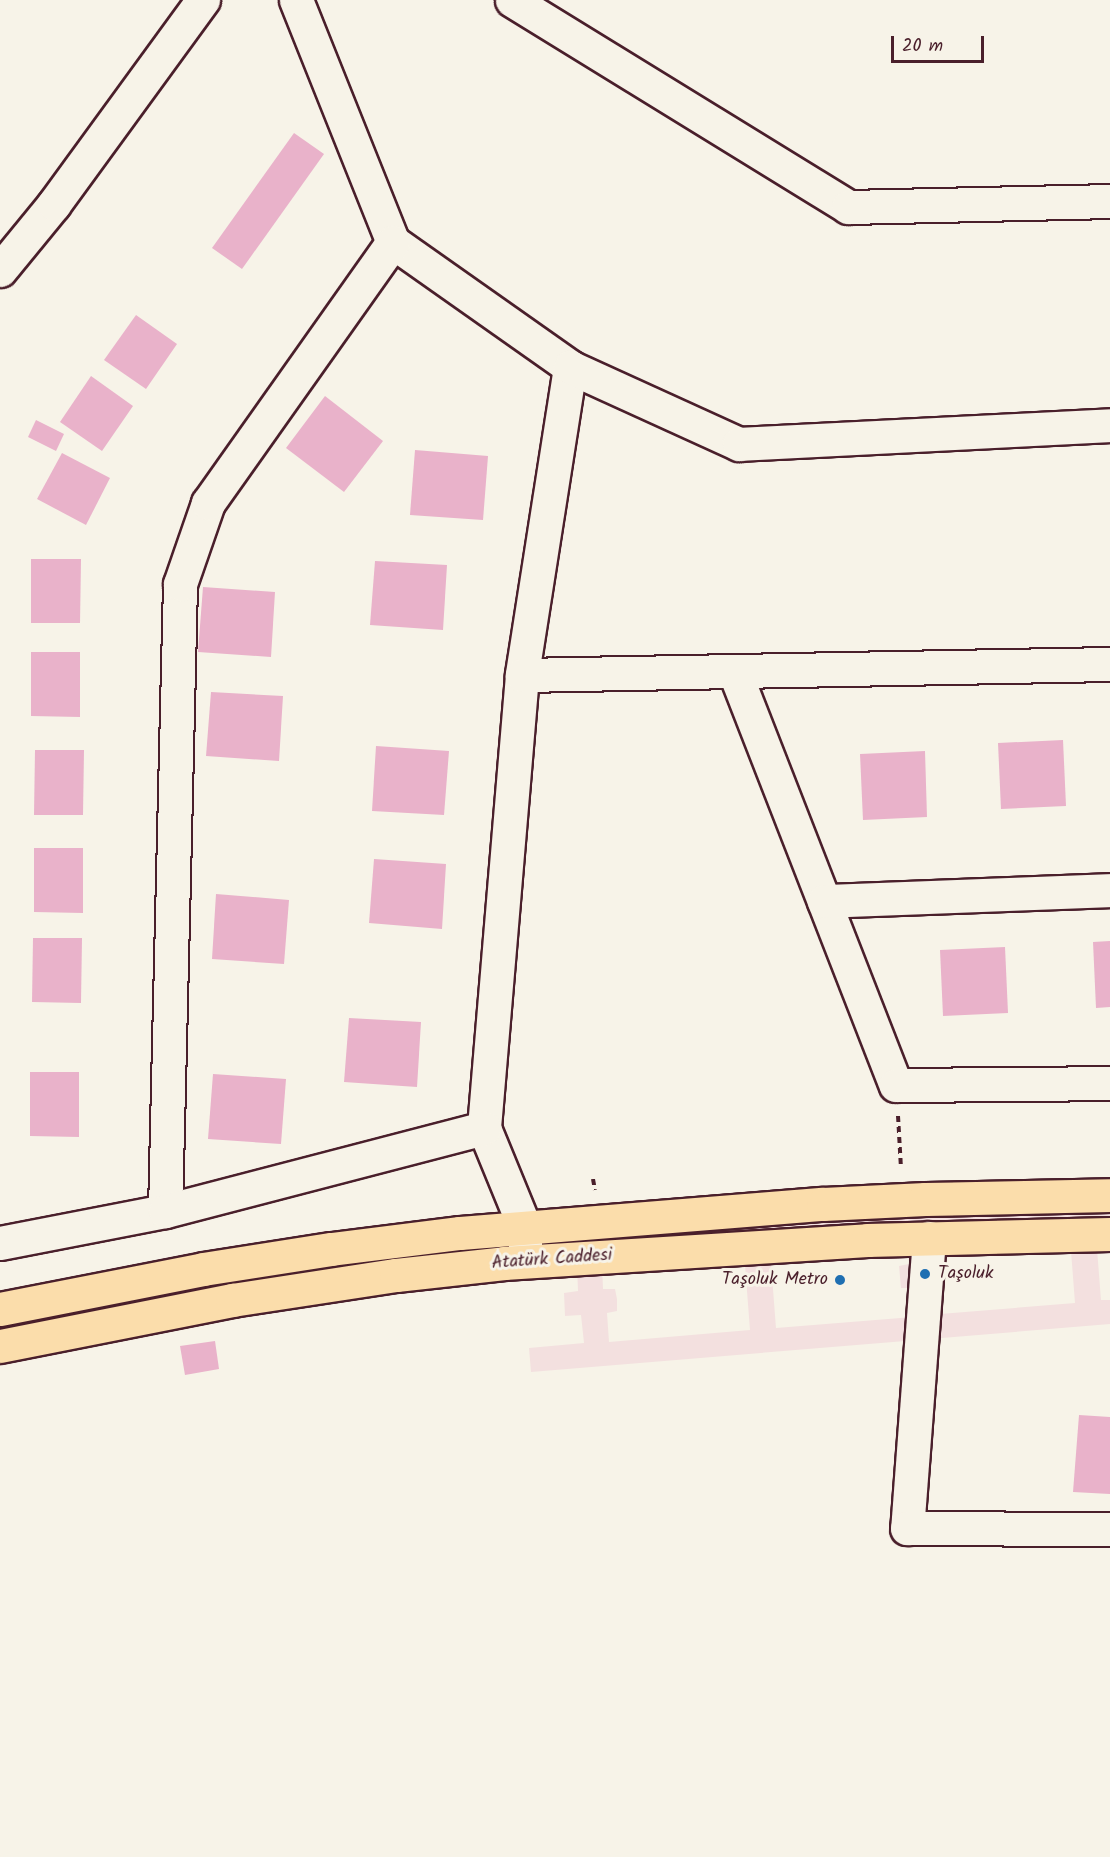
<!DOCTYPE html>
<meta charset="utf-8">
<style>
body{margin:0}
#map{position:relative;width:1110px;height:1857px;overflow:hidden;background:#f7f3e8;font-family:Kalam,sans-serif}
div>[style]{position:absolute}
[style*='--x']{left:calc(var(--x)*1px);top:calc(var(--y)*1px);width:calc(var(--w)*1px);rotate:calc(var(--a)*1deg)}
.built>*{inset:0;background:#f3e0df}
.building>*{inset:0;background:#e9b2ca}
.path>*{height:4px;margin-top:-2px;transform-origin:0;background:repeating-linear-gradient(90deg,#4a1f2b 0 6px,transparent 0 10.5px)}
.roads{filter:drop-shadow(2px 0 #4a1f2b) drop-shadow(-2px 0 #4a1f2b) drop-shadow(0 2px #4a1f2b) drop-shadow(0 -2px #4a1f2b)}
.minor>*{height:33px;margin:-16.5px;padding:0 16.5px;transform-origin:16.5px;border-radius:16.5px;background:#f7f3e8}
.major>*{height:33px;margin:-16.5px;padding:0 16.5px;transform-origin:16.5px;border-radius:16.5px;background:#fbddab}
.dots>*{width:16px;height:16px;translate:-50% -50%;box-sizing:border-box;border:3px solid #f7f3e8;border-radius:50%}
span{translate:-50% -50%;white-space:nowrap;text-align:center;line-height:1.15;-webkit-text-stroke:6px #f7f3e8;paint-order:stroke}
.street-label{font-size:18px;color:#4a1f2b}
.poi-label{font-size:18px;color:#4a1f2b}
.left{translate:0 -50%;text-align:left}
.right{translate:-100% -50%;text-align:right}
.scale{position:absolute;left:891px;top:36px;width:93px;height:27px;box-sizing:border-box;border:3px solid #4a1f2b;border-top:0;padding-left:8px;font-size:18px;line-height:21px;white-space:nowrap;color:#4a1f2b;-webkit-text-stroke:4px #f7f3e8;paint-order:stroke}
</style>
<div id="map">
<div class="built">
<i style="clip-path:polygon(evenodd,1110px 1197px,1110px 1221px,1095px 1223px,1101px 1300px,1110px 1300px,1110px 1324px,531px 1372px,529px 1348px,584px 1343px,581px 1315px,565px 1316px,564px 1293px,578px 1291px,577px 1266px,522px 1245px,1110px 1197px,1069px 1225px,1075px 1303px,940px 1314px,937px 1286px,945px 1284px,943px 1262px,933px 1236px,1069px 1225px,1110px 1197px,907px 1239px,909px 1264px,899px 1266px,901px 1288px,910px 1288px,913px 1317px,776px 1328px,770px 1250px,907px 1239px,1110px 1197px,744px 1252px,750px 1330px,609px 1342px,607px 1313px,617px 1311px,617px 1299px,615px 1289px,603px 1289px,602px 1263px,744px 1252px)"></i>
</div>
<div class="building">
<i style="clip-path:polygon(294px 133px,324px 154px,242px 269px,212px 248px)"></i>
<i style="clip-path:polygon(136px 315px,177px 344px,146px 389px,104px 360px)"></i>
<i style="clip-path:polygon(91px 376px,133px 406px,102px 451px,60px 422px)"></i>
<i style="clip-path:polygon(325px 396px,383px 441px,344px 492px,286px 448px)"></i>
<i style="clip-path:polygon(36px 420px,64px 434px,56px 451px,28px 437px)"></i>
<i style="clip-path:polygon(415px 450px,488px 456px,483px 520px,410px 515px)"></i>
<i style="clip-path:polygon(62px 453px,110px 478px,86px 525px,37px 499px)"></i>
<i style="clip-path:polygon(31px 559px,81px 559px,80px 623px,31px 623px)"></i>
<i style="clip-path:polygon(375px 561px,447px 565px,443px 630px,370px 625px)"></i>
<i style="clip-path:polygon(203px 587px,275px 592px,271px 657px,198px 652px)"></i>
<i style="clip-path:polygon(31px 652px,80px 652px,80px 717px,31px 716px)"></i>
<i style="clip-path:polygon(211px 692px,283px 696px,279px 761px,206px 756px)"></i>
<i style="clip-path:polygon(1063px 740px,1066px 806px,1001px 809px,998px 743px)"></i>
<i style="clip-path:polygon(376px 746px,449px 751px,444px 815px,372px 811px)"></i>
<i style="clip-path:polygon(35px 750px,84px 750px,83px 815px,34px 815px)"></i>
<i style="clip-path:polygon(925px 751px,927px 817px,863px 820px,860px 754px)"></i>
<i style="clip-path:polygon(34px 848px,83px 848px,83px 913px,34px 912px)"></i>
<i style="clip-path:polygon(374px 859px,446px 864px,442px 929px,369px 923px)"></i>
<i style="clip-path:polygon(216px 894px,289px 900px,284px 964px,212px 959px)"></i>
<i style="clip-path:polygon(33px 938px,82px 938px,81px 1003px,32px 1002px)"></i>
<i style="clip-path:polygon(1110px 941px,1110px 1007px,1096px 1008px,1093px 942px)"></i>
<i style="clip-path:polygon(1005px 947px,1008px 1013px,943px 1016px,940px 950px)"></i>
<i style="clip-path:polygon(349px 1018px,421px 1022px,417px 1087px,344px 1082px)"></i>
<i style="clip-path:polygon(30px 1072px,79px 1072px,79px 1137px,30px 1136px)"></i>
<i style="clip-path:polygon(213px 1074px,286px 1079px,281px 1144px,208px 1139px)"></i>
<i style="clip-path:polygon(215px 1341px,219px 1369px,185px 1375px,180px 1346px)"></i>
<i style="clip-path:polygon(1079px 1415px,1110px 1417px,1110px 1494px,1073px 1492px)"></i>
</div>
<div class="path">
<i style="--x:898;--y:1116;--w:52;--a:86.7"></i>
<i style="--x:593;--y:1179;--w:11;--a:80"></i>
</div>
<div class="roads">
<div class="minor">
<i style="--x:296;--y:0;--w:261;--a:68.2"></i>
<i style="--x:393;--y:242;--w:217;--a:35.2"></i>
<i style="--x:570;--y:367;--w:312;--a:98.9"></i>
<i style="--x:522;--y:675;--w:455;--a:94.8"></i>
<i style="--x:484;--y:1128;--w:108;--a:67.7"></i>
<i style="--x:525;--y:1228;--w:26;--a:90"></i>
<i style="--x:512;--y:0;--w:395;--a:31.6"></i>
<i style="--x:848;--y:207;--w:262;--a:-1.3"></i>
<i style="--x:0;--y:270;--w:85;--a:-50.7"></i>
<i style="--x:54;--y:204;--w:253;--a:-53.9"></i>
<i style="--x:570;--y:367;--w:186;--a:24.5"></i>
<i style="--x:739;--y:444;--w:371;--a:-2.9"></i>
<i style="--x:735;--y:673;--w:442;--a:68.7"></i>
<i style="--x:896;--y:1085;--w:214;--a:-0.5"></i>
<i style="--x:522;--y:675;--w:588;--a:-1.07"></i>
<i style="--x:824;--y:901;--w:286;--a:-2.2"></i>
<i style="--x:165;--y:1211;--w:627;--a:-88.63"></i>
<i style="--x:180;--y:584;--w:86;--a:-70.9"></i>
<i style="--x:208;--y:503;--w:320;--a:-54.7"></i>
<i style="--x:929;--y:1238;--w:291;--a:94.3"></i>
<i style="--x:907;--y:1528;--w:203;--a:0.3"></i>
<i style="--x:0;--y:1243;--w:168;--a:-11"></i>
<i style="--x:165;--y:1211;--w:330;--a:-14.6"></i>
</div>
<div class="major">
<i style="--x:0;--y:1309;--w:207;--a:-11.1"></i>
<i style="--x:203;--y:1269;--w:130;--a:-8.9"></i>
<i style="--x:331;--y:1249;--w:130;--a:-7.1"></i>
<i style="--x:460;--y:1233;--w:364;--a:-4.6"></i>
<i style="--x:823;--y:1204;--w:102;--a:-2.8"></i>
<i style="--x:925;--y:1199;--w:185;--a:-1.2"></i>
<i style="--x:0;--y:1346;--w:237;--a:-11.2"></i>
<i style="--x:232;--y:1300;--w:166;--a:-8.7"></i>
<i style="--x:396;--y:1275;--w:109;--a:-6.3"></i>
<i style="--x:504;--y:1263;--w:364;--a:-3.6"></i>
<i style="--x:867;--y:1240;--w:243;--a:-1.4"></i>
</div>
</div>
<div class="dots">
<i style="left:925px;top:1274px;background:#1f6fb2"></i>
<i style="left:840px;top:1280px;background:#1f6fb2"></i>
</div>
<div class="street-label">
<span style="left:552px;top:1260px;rotate:-4deg">Atatürk Caddesi</span>
</div>
<div class="poi-label">
<span class="left" style="left:938px;top:1274px">Taşoluk</span>
<span class="right" style="left:828px;top:1280px">Taşoluk Metro</span>
</div>
<div class="scale">20 m</div>
</div>
